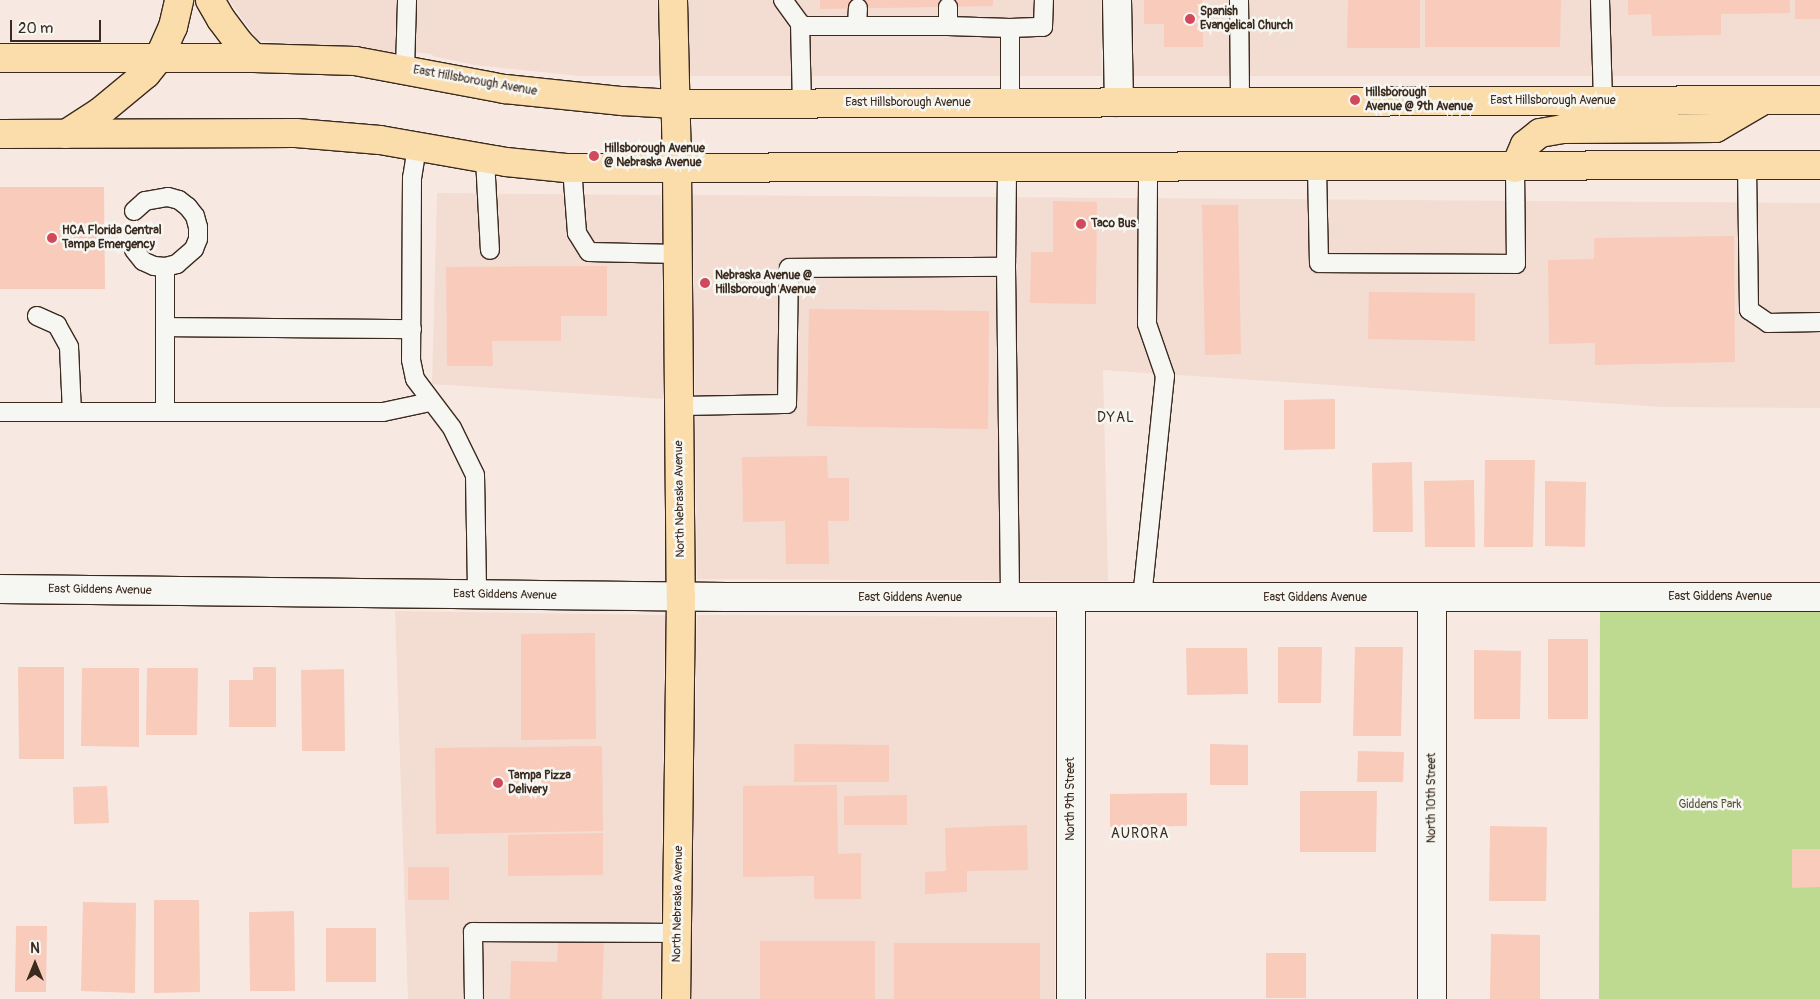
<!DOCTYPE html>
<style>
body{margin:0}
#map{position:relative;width:1820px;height:999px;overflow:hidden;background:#f7e9e2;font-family:Pangolin,sans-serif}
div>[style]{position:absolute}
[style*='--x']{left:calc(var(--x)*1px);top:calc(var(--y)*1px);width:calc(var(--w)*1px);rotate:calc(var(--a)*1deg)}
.built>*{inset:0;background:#f3dcd2}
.green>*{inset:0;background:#bed990}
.building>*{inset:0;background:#f8cbbb}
.roads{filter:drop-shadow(1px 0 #3b2a1e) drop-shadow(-1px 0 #3b2a1e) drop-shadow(0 1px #3b2a1e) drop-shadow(0 -1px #3b2a1e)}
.lane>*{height:18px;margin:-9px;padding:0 9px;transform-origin:9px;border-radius:9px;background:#f6f6f2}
.street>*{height:28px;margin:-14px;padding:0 14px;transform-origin:14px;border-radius:14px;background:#f6f6f2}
.primary>*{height:28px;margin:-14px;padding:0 14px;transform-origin:14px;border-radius:14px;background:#fbddab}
.highway>*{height:28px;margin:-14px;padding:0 14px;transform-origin:14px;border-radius:14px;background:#fbddab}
.dots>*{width:14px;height:14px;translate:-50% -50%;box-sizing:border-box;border:2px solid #f6f6f2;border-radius:50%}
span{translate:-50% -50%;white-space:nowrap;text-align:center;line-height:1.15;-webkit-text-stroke:5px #f6f6f2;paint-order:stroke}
.poi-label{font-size:12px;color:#3b2a1e;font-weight:700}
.left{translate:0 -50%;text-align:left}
.street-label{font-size:12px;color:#3b2a1e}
.park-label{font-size:12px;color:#5c563a}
.neighbourhood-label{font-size:14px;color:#3b2a1e;letter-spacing:1px}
.north{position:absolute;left:10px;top:939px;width:50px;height:50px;-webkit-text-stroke:4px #f6f6f2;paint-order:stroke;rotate:0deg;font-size:14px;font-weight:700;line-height:20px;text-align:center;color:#3b2a1e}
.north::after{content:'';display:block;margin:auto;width:18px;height:22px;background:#3b2a1e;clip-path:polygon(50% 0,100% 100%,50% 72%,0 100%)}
.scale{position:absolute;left:10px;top:20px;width:91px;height:22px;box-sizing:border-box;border:2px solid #3b2a1e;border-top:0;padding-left:6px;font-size:15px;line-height:18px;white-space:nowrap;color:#3b2a1e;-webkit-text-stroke:4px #f6f6f2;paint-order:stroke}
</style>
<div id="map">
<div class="built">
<i style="clip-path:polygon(229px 0,657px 0,659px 76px,580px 76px,475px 65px,433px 56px,432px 54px,404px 51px,403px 53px,342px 50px,258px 40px)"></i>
<i style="clip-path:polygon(688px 0,1101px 0,1102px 76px,690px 76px)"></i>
<i style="clip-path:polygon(1133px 0,1820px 0,1820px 76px,1134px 76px)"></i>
<i style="clip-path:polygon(437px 193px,661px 195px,663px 399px,432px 384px)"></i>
<i style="clip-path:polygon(693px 195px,1820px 203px,1820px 408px,1663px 407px,1103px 370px,1108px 581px,697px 579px)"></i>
<i style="clip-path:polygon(395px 611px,665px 615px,660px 999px,408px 999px)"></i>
<i style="clip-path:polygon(697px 615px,1055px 617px,1055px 999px,691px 999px)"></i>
</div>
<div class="green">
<i style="clip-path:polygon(1600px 610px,1820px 610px,1820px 999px,1599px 999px)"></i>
</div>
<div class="building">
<i style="clip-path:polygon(820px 0,993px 0,993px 6px,820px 9px)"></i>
<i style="clip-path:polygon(1144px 0,1203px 0,1203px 47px,1164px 47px,1164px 24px,1144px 24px)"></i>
<i style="clip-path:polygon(1348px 0,1420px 0,1420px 48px,1347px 48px)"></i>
<i style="clip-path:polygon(1425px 0,1561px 0,1560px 47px,1425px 47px)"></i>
<i style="clip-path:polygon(1628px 0,1790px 0,1790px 13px,1721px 14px,1721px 35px,1652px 36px,1651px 14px,1628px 15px)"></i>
<i style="clip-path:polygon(1795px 0,1820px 0,1820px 19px,1795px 19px)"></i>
<i style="clip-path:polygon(0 187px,104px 187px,105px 289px,0 289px)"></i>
<i style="clip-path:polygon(1053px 201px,1097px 202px,1096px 304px,1030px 303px,1031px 252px,1053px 252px)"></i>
<i style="clip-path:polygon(1202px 205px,1238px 205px,1241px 354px,1205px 355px)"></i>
<i style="clip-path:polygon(1734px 236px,1735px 362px,1595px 365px,1595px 343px,1549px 344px,1548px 260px,1594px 259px,1594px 238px)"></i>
<i style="clip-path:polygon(607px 266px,607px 316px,561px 316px,561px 341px,492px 341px,493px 366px,447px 366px,446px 267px)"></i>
<i style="clip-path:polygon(1369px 292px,1475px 293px,1475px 341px,1368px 339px)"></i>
<i style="clip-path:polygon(809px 309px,989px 311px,988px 429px,807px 426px)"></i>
<i style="clip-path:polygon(1335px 399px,1335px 449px,1284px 450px,1284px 400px)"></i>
<i style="clip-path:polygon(827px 456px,828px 478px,849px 478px,849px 521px,828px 521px,829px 564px,786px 564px,785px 521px,743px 522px,742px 457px)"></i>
<i style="clip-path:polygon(1485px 460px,1535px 460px,1533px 547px,1484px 547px)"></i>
<i style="clip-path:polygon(1412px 462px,1413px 532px,1373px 532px,1372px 463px)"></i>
<i style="clip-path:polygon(1474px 480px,1475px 547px,1425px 547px,1424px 481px)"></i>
<i style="clip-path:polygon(1545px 481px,1586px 482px,1585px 547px,1545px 546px)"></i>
<i style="clip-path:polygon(595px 633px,596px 739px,521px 740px,521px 634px)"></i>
<i style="clip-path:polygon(1548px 639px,1588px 639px,1588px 719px,1548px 719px)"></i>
<i style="clip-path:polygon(1278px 647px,1322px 647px,1321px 703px,1278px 703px)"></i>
<i style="clip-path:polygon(1355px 647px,1403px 647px,1401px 736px,1353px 736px)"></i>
<i style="clip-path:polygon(1186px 648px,1247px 648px,1248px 694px,1187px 695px)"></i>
<i style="clip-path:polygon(1474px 650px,1521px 651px,1520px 719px,1474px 719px)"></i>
<i style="clip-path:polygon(18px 667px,64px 667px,64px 759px,19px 759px)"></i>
<i style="clip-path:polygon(253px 667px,276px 667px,276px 727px,229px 727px,229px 680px,253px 680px)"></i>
<i style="clip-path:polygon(82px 668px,139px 668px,139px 747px,81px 746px)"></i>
<i style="clip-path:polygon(147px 668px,198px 668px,197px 735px,146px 735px)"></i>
<i style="clip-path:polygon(344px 669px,345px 751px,302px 751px,301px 670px)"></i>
<i style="clip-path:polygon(794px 744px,889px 745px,889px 782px,794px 782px)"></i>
<i style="clip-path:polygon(1210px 744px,1248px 745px,1248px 785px,1210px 785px)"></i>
<i style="clip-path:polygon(602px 746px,603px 831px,436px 834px,435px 748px)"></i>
<i style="clip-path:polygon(1358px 751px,1404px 752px,1403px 782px,1357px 782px)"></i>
<i style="clip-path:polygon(837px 785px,838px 854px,861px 853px,861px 899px,814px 899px,814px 876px,743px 877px,743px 786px)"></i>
<i style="clip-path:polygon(107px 786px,109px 823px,74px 824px,73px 787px)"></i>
<i style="clip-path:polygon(1300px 791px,1377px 791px,1376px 852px,1300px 852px)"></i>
<i style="clip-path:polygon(1187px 793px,1187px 826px,1110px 827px,1110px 794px)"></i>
<i style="clip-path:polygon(907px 795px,907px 825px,844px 825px,844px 796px)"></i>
<i style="clip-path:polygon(1027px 825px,1028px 870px,967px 871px,967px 892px,925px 894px,925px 872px,946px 871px,945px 828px)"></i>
<i style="clip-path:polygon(1490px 826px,1547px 827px,1546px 901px,1489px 901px)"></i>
<i style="clip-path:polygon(603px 833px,603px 875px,508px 876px,508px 835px)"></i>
<i style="clip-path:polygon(1792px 849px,1820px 849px,1820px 887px,1792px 888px)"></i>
<i style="clip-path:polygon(408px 867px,449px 867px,449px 900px,408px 900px)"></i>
<i style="clip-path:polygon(154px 900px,199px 900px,200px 992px,154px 993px)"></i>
<i style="clip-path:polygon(83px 902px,136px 903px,135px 993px,81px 991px)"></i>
<i style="clip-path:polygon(294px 911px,295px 991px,250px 991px,249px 912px)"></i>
<i style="clip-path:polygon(16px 926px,47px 926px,46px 992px,15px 992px)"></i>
<i style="clip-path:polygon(326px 928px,376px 928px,376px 982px,326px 982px)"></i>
<i style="clip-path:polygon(1491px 934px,1540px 935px,1540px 999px,1490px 999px)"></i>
<i style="clip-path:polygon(558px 940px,604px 941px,602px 999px,510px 999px,511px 961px,557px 962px)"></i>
<i style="clip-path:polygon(760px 941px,875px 941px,875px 999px,760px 999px)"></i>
<i style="clip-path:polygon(894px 943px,1040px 943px,1040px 999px,894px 999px)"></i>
<i style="clip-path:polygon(1266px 953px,1306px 953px,1306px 998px,1266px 998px)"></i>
</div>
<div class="roads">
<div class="lane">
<i style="--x:783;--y:0;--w:32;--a:54"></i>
<i style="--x:802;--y:26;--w:146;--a:0"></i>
<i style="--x:948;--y:26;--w:62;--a:1.8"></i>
<i style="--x:1010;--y:28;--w:33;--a:-2"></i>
<i style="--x:1043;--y:27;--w:27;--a:-88"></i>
<i style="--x:1239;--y:0;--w:102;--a:89.4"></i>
<i style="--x:1600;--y:0;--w:101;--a:88.3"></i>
<i style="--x:948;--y:7;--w:19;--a:90"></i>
<i style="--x:800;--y:23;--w:81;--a:88.6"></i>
<i style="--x:857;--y:26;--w:18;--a:-87"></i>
<i style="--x:1010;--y:28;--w:75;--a:90"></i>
<i style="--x:405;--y:69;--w:69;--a:-88.3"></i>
<i style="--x:417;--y:147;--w:30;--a:99"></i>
<i style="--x:412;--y:177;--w:183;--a:90.3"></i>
<i style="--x:411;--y:360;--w:19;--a:78"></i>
<i style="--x:415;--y:379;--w:61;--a:52.9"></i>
<i style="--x:452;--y:428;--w:52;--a:63.9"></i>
<i style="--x:475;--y:475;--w:119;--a:89"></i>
<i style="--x:485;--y:159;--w:91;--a:86.9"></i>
<i style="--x:1747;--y:166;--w:144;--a:89.2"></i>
<i style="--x:1749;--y:310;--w:23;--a:34"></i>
<i style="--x:1768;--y:323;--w:52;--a:-1.1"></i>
<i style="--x:572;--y:168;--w:65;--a:85.6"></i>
<i style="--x:577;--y:233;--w:22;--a:58"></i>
<i style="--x:589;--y:252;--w:89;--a:1.3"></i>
<i style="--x:1317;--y:168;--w:95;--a:88.8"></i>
<i style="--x:1319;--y:263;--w:197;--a:0.3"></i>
<i style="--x:1516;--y:264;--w:96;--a:-90.6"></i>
<i style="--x:134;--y:211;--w:15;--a:-42"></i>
<i style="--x:145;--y:201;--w:23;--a:-10"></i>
<i style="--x:168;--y:197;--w:11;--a:15"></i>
<i style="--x:179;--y:200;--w:11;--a:38"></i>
<i style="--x:188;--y:207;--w:11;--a:52"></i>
<i style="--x:195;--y:216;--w:11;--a:75"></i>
<i style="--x:198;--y:227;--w:12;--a:90"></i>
<i style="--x:198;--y:239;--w:11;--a:112"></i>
<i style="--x:194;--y:249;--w:23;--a:139"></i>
<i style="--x:177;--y:264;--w:12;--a:166"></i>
<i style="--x:165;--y:267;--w:11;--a:-175"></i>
<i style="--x:154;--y:266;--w:12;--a:-156"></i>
<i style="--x:143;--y:261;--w:14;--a:-129"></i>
<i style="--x:165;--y:267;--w:145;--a:90"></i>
<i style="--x:1006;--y:267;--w:331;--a:89.3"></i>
<i style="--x:37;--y:316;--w:22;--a:24"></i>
<i style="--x:57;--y:325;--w:25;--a:61"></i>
<i style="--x:69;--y:347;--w:65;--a:87.4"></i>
<i style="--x:165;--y:327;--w:247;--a:0.5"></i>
<i style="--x:679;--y:406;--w:108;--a:-1.1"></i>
<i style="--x:787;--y:404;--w:136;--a:-89.2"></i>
<i style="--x:789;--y:268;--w:217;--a:-0.3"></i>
<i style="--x:1006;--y:267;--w:99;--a:-89.4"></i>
<i style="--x:0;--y:412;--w:383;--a:0"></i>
<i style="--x:383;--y:412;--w:48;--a:-12"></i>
<i style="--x:1142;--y:598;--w:223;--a:-84.1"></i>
<i style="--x:1165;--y:376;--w:55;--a:-109.1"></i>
<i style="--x:1147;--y:324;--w:156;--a:-89.6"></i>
<i style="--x:474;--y:999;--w:67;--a:-90.9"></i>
<i style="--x:473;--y:932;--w:204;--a:0.3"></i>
</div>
<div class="street">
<i style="--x:1117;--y:0;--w:102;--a:88.9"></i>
<i style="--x:0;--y:589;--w:726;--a:0.63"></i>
<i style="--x:726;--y:597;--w:1094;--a:0"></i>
<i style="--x:1432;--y:597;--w:402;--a:90"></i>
<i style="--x:1071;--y:599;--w:400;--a:90"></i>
</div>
<div class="primary">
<i style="--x:673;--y:0;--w:168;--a:88.6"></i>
<i style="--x:677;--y:168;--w:429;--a:89.5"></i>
<i style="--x:681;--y:597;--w:402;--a:90.7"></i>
<i style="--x:0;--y:58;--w:254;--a:0"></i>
<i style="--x:254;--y:58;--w:101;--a:1.7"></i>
<i style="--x:355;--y:61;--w:153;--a:10.6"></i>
<i style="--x:505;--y:89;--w:118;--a:5.9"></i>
<i style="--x:622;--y:101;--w:53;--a:3.2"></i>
<i style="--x:675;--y:104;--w:1145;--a:-0.2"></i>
<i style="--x:0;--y:134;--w:296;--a:-0.2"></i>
<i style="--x:296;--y:133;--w:84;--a:4.8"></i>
<i style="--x:380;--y:140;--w:128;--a:9.9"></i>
<i style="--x:506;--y:162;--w:60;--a:5.7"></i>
<i style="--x:566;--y:168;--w:1254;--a:-0.14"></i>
<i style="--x:1515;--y:168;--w:25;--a:-67"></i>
<i style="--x:1525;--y:145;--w:19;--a:-39"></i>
<i style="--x:1540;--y:133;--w:22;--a:-10"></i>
<i style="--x:1562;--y:129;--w:154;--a:-0.4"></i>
<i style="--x:1716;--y:128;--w:53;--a:-30.4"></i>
</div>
<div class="highway">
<i style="--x:210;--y:0;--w:22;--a:60"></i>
<i style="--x:221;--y:19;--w:30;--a:53"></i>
<i style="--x:239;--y:43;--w:21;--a:45"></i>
<i style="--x:66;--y:134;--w:40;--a:-32.9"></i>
<i style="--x:100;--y:112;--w:60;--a:-39.6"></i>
<i style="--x:146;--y:74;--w:21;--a:-51"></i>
<i style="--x:159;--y:58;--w:34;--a:-66"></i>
<i style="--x:173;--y:27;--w:28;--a:-77"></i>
</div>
</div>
<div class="dots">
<i style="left:1190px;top:19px;background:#d1495b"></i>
<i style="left:1355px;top:100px;background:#d1495b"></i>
<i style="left:594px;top:156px;background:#d1495b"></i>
<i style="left:1081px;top:224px;background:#d1495b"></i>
<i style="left:52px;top:238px;background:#d1495b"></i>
<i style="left:705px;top:283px;background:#d1495b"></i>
<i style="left:498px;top:783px;background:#d1495b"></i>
</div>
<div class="poi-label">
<span class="left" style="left:1200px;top:19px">Spanish<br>Evangelical Church</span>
<span class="left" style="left:1365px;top:100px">Hillsborough<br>Avenue @ 9th Avenue</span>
<span class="left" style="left:604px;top:156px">Hillsborough Avenue<br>@ Nebraska Avenue</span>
<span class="left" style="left:1091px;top:224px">Taco Bus</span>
<span class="left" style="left:62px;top:238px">HCA Florida Central<br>Tampa Emergency</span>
<span class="left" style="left:715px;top:283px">Nebraska Avenue @<br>Hillsborough Avenue</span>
<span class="left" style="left:508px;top:783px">Tampa Pizza<br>Delivery</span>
</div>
<div class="street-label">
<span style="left:475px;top:81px;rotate:10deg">East Hillsborough Avenue</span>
<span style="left:1553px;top:101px">East Hillsborough Avenue</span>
<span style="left:908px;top:103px">East Hillsborough Avenue</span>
<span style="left:680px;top:499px;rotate:-91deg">North Nebraska Avenue</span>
<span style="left:100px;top:590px;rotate:1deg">East Giddens Avenue</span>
<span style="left:505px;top:595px;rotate:1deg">East Giddens Avenue</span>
<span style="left:1720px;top:597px">East Giddens Avenue</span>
<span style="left:910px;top:598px">East Giddens Avenue</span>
<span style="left:1315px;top:598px">East Giddens Avenue</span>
<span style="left:1432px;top:798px;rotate:-90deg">North 10th Street</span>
<span style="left:1071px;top:799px;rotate:-90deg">North 9th Street</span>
<span style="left:678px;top:904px;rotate:-89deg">North Nebraska Avenue</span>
</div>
<div class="park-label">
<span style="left:1710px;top:805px">Giddens Park</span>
</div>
<div class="neighbourhood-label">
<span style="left:1116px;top:418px">DYAL</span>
<span style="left:1140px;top:834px">AURORA</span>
</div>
<div class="north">N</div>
<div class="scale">20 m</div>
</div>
